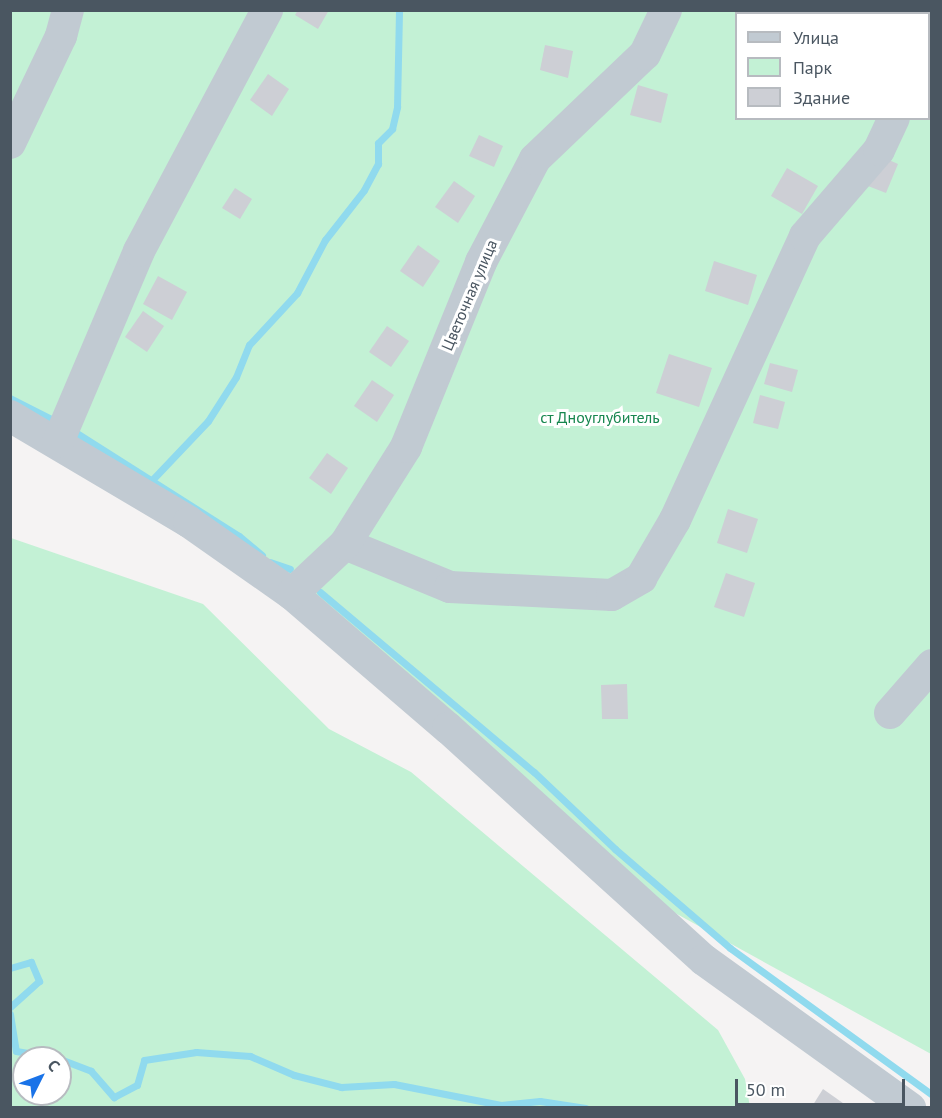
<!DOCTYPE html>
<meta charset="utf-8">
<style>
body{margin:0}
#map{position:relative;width:942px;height:1118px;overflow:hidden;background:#f5f3f3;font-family:"PT Sans",sans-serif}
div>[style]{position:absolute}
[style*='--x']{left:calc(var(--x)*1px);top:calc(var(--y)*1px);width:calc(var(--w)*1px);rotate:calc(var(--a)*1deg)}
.green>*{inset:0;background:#c3f1d5}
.stream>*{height:7px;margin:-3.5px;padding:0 3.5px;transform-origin:3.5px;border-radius:3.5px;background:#90daee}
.building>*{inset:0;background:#cdcfd5}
.minor>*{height:32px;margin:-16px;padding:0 16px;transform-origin:16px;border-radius:16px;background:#c1cad2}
span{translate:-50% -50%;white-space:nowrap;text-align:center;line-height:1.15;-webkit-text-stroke:6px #fff;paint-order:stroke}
.street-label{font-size:16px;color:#4a5661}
.park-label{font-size:16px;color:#17864f}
.frame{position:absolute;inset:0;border:12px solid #4a5661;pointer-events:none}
.legend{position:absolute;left:735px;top:12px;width:195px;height:108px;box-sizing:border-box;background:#fff;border:2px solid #b7bbc0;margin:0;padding:8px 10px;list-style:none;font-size:18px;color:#4a5661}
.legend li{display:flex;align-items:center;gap:12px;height:30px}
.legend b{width:30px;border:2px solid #b7bbc0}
.north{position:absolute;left:12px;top:1046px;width:60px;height:60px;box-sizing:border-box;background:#fff;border:2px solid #b7bbc0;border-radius:50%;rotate:48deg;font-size:16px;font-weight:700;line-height:24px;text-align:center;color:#4a5661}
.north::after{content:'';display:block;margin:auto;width:21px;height:27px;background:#1a73e8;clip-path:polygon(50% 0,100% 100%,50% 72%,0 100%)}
.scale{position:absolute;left:735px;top:1079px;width:170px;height:27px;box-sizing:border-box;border:3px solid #4a5661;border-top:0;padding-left:8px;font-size:18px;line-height:21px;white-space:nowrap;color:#4a5661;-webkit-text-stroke:4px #fff;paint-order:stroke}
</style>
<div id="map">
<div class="green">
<i style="clip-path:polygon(evenodd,10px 11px,931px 11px,931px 1054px,666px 908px,298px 589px,11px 412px,10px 11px,736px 14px,928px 14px,928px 118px,736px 118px,736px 14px)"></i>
<i style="clip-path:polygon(evenodd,11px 538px,203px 604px,329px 729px,411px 772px,718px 1030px,745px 1079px,750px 1107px,11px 1107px,11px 538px,24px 1058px,60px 1058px,60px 1094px,24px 1094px,24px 1058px)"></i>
</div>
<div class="stream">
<i style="--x:10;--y:398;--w:51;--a:27.1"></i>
<i style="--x:75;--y:432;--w:194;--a:32.4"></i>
<i style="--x:239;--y:536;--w:30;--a:40"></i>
<i style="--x:152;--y:480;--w:81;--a:-46.5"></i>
<i style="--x:208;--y:421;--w:52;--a:-57.5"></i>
<i style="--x:236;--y:377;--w:35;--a:-68"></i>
<i style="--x:249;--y:345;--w:71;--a:-47.3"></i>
<i style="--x:297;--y:293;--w:60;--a:-62.2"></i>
<i style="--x:325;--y:240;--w:63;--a:-52"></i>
<i style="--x:364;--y:190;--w:30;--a:-62"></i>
<i style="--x:378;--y:164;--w:21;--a:-90"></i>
<i style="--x:378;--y:143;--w:20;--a:-45"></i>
<i style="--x:392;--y:129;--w:23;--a:-77"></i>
<i style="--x:397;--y:107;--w:97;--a:-88.8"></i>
<i style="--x:270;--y:562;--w:21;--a:19"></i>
<i style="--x:320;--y:592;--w:280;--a:40.1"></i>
<i style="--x:534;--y:772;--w:112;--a:43.5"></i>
<i style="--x:615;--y:849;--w:152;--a:40.7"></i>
<i style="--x:730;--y:948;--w:250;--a:36"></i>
<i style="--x:10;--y:968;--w:22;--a:-16"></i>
<i style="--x:31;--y:962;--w:21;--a:67"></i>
<i style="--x:39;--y:981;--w:39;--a:138"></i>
<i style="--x:10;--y:1014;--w:37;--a:81"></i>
<i style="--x:16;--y:1051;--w:43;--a:9.5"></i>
<i style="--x:60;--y:1059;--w:33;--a:21"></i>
<i style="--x:91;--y:1071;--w:35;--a:49"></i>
<i style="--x:114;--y:1097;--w:26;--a:-28"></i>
<i style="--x:137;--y:1085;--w:26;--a:-74"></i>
<i style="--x:144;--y:1060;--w:53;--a:-8.7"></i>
<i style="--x:196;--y:1052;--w:54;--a:4.2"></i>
<i style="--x:250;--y:1056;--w:48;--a:23.4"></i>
<i style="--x:294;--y:1075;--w:49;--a:14.3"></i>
<i style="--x:341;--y:1087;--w:53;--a:-3.2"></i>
<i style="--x:394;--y:1084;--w:109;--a:11.1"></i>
<i style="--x:501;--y:1105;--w:39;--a:-6"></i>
<i style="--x:540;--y:1101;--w:46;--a:8.8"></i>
</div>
<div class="building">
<i style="clip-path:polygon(298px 10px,329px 10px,318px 29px,295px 15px)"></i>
<i style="clip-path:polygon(545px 45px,573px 51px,568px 78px,540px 70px)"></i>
<i style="clip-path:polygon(268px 74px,289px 89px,272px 116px,250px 100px)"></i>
<i style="clip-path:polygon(638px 85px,668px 94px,661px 123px,630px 115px)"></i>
<i style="clip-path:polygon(479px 135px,503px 146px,494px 167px,469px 156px)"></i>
<i style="clip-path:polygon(880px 156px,898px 164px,886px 193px,868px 186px)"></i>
<i style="clip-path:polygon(787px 168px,818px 186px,802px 214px,771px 196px)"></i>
<i style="clip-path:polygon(454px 181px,475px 196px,458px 223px,435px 207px)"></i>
<i style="clip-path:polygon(235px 188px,252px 199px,240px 219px,222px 208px)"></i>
<i style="clip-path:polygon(418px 245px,440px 261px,423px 287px,400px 271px)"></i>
<i style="clip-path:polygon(714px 261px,757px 275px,748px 305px,705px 291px)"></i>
<i style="clip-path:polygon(158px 276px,187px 292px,172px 320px,143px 304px)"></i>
<i style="clip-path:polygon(143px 311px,164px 326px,147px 352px,125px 337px)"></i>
<i style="clip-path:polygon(387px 326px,409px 341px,391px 367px,369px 352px)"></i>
<i style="clip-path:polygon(669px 354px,712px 368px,699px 407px,656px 393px)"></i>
<i style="clip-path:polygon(770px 363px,798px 370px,792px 392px,764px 384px)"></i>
<i style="clip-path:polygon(372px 380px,394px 395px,377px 422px,354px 406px)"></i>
<i style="clip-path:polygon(760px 395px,785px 402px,778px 429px,753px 423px)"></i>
<i style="clip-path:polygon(327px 453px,348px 468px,331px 494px,309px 478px)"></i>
<i style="clip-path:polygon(728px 509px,758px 519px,747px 553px,717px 543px)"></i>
<i style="clip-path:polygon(726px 573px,755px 583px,744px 617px,714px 607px)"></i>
<i style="clip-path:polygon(627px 684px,628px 719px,602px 719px,601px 685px)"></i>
<i style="clip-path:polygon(823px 1089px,850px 1108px,811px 1108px)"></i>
</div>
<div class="minor">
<i style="--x:853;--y:10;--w:34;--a:7"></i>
<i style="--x:10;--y:143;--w:119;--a:-64.5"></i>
<i style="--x:61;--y:36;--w:27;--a:-75"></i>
<i style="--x:10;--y:416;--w:208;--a:30.6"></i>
<i style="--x:189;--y:522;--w:126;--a:35"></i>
<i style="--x:292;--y:594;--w:206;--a:40.7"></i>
<i style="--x:448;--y:728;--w:345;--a:42.2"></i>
<i style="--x:704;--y:960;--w:254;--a:35.7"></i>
<i style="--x:58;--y:442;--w:207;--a:-67"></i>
<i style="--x:139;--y:251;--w:273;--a:-62"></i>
<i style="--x:345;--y:544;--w:113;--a:22.3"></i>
<i style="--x:450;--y:587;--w:162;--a:2.8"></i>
<i style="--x:612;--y:595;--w:34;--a:-30"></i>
<i style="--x:641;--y:578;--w:67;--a:-59.6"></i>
<i style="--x:675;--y:520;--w:312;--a:-65.4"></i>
<i style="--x:805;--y:236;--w:113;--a:-49.3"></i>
<i style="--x:879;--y:150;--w:35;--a:-65"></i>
<i style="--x:292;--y:594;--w:73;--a:-43.3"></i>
<i style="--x:345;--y:544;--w:115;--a:-57.8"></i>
<i style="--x:406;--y:447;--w:200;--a:-67.9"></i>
<i style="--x:481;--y:262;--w:116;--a:-62.3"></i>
<i style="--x:535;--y:159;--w:152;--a:-43.7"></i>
<i style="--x:645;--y:54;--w:49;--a:-64.5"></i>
<i style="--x:890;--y:713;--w:64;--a:-48.8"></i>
</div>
<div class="street-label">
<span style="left:469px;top:295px;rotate:-67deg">Цветочная улица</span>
</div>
<div class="park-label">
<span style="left:600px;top:417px">ст Дноуглубитель</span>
</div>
<div class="frame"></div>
<ul class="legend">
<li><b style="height:8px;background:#c1cad2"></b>Улица</li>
<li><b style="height:16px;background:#c3f1d5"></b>Парк</li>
<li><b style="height:16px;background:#cdcfd5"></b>Здание</li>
</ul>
<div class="north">С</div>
<div class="scale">50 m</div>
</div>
